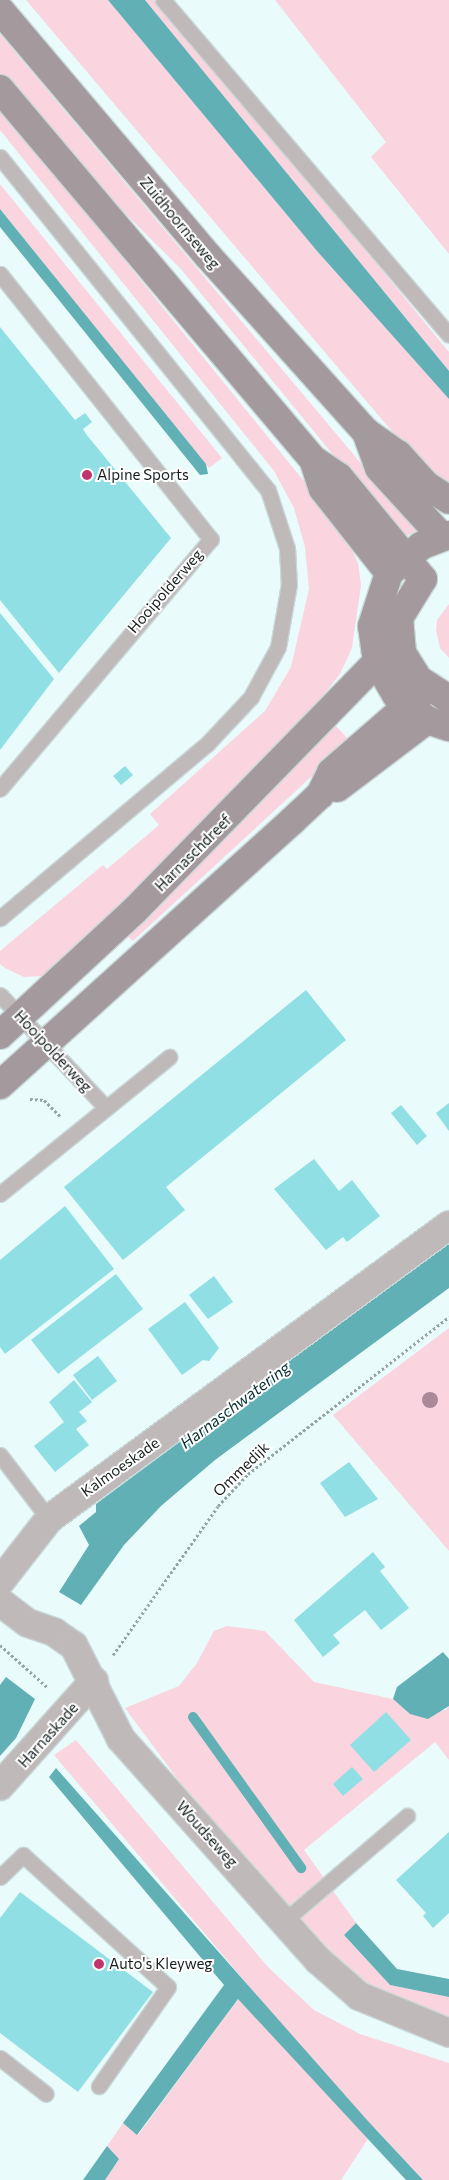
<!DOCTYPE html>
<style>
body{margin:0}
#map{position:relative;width:449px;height:2180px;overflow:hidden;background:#eafbfc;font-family:Commissioner,sans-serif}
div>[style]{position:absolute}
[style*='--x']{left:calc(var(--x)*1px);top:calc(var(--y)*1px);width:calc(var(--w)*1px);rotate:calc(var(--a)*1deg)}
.green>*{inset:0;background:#fad4de}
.water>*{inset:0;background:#60b0b5}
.stream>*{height:10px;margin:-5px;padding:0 5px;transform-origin:5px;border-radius:5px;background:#60b0b5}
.building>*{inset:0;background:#8fdfe4}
.path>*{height:3px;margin-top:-1.5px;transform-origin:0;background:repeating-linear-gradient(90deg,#97a4a5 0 2.5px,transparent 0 5px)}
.roads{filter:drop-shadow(1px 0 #c8d8d8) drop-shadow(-1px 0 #c8d8d8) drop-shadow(0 1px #c8d8d8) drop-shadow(0 -1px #c8d8d8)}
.lane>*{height:15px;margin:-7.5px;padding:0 7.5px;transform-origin:7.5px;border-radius:7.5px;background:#c0b9ba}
.street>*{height:28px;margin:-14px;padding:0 14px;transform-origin:14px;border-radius:14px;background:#c0b9ba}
.secondary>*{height:28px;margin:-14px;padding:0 14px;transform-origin:14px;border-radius:14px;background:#a49a9d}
.trees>*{width:16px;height:16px;margin:-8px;border-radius:50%;background:#ab8998}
.dots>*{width:14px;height:14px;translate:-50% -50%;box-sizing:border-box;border:2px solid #fff;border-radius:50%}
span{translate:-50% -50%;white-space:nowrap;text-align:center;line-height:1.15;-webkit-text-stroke:4px #fff;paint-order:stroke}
.street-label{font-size:15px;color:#171e1e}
.poi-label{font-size:15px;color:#171e1e}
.left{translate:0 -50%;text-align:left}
.water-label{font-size:16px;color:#073033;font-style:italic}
</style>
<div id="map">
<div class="green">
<i style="clip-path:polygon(26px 0,108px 0,317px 251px,449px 399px,449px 483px,418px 462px)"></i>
<i style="clip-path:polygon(145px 0,154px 0,262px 124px,449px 352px,449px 371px)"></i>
<i style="clip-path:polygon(275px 0,449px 0,449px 254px,371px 157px,386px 142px)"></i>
<i style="clip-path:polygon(0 34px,417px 530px,402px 539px,180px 268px,55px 144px,0 76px)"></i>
<i style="clip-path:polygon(0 107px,342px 528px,358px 563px,361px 585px,352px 648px,340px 674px,294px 733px,56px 972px,43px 976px,24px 977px,5px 968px,0 964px,0 951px,103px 865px,107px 869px,159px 825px,150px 814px,265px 711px,291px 667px,309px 589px,305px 547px,294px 508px,274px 471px,0 130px)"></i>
<i style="clip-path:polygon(0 184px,222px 458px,209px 468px,0 209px)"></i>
<i style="clip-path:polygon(449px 604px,449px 658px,440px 648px,436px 630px,437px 620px)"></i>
<i style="clip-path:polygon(335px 725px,350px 741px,133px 941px,125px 934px)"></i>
<i style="clip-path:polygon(449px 1328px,449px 1551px,333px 1415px)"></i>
<i style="clip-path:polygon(227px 1626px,265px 1631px,314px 1682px,393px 1699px,410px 1714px,446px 1710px,449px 1706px,449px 1760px,435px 1742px,304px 1850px,356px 1923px,344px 1935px,390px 1985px,449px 1997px,449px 2030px,368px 1995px,196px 1804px,125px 1708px,179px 1686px,197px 1663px,214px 1631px)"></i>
<i style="clip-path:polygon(76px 1740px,268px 1967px,314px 2010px,360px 2034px,449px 2063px,449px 2180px,423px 2180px,375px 2128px,341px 2180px,105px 2180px,119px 2159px,107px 2146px,123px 2123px,138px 2135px,238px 1999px,302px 2049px,54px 1755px)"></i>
</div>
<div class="water">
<i style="clip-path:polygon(108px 0,145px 0,449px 371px,449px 399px,317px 251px)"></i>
<i style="clip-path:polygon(0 209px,206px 464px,208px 474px,200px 475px,0 227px)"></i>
<i style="clip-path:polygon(449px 1242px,449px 1288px,215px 1460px,161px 1506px,124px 1545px,81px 1605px,59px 1592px,89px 1545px,79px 1526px,96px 1512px,96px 1504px)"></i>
<i style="clip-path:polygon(443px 1652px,449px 1659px,449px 1706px,428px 1719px,410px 1714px,393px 1699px,397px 1687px)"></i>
<i style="clip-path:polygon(6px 1677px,35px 1699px,16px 1738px,0 1756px,0 1685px)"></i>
<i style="clip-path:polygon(56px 1768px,367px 2120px,423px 2180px,406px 2180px,238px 1999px,137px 2135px,123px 2123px,224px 1985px,49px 1777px)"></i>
<i style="clip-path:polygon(356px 1923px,397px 1969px,449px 1979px,449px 1997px,390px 1985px,344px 1935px)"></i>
<i style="clip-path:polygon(107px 2146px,119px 2159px,105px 2180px,83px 2180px)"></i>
</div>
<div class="stream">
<i style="--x:193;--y:1717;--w:186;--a:54.4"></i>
</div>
<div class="building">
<i style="clip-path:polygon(0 327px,75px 420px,85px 413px,92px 422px,83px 429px,86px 434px,171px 538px,59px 673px,0 600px)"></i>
<i style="clip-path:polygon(0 613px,54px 679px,0 750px)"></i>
<i style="clip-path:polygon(125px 766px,133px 775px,121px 785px,113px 776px)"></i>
<i style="clip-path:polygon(306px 990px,346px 1040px,166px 1187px,185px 1210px,123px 1260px,64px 1187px)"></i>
<i style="clip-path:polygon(449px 1103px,449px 1131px,436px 1113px)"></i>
<i style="clip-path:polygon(401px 1105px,427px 1136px,417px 1145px,391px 1113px)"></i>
<i style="clip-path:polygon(314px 1159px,339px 1191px,352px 1180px,380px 1216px,347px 1242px,343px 1237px,326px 1250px,274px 1189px)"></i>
<i style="clip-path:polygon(65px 1206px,114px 1269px,5px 1354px,0 1347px,0 1260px)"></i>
<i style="clip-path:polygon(116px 1274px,143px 1309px,58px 1374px,31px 1340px)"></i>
<i style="clip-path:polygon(214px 1276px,233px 1302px,208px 1319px,189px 1295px)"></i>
<i style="clip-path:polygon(185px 1302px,219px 1348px,209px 1361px,203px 1360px,182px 1375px,148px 1329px)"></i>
<i style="clip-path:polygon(98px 1356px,117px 1381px,92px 1400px,73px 1375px)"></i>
<i style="clip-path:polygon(74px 1380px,92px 1402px,79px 1412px,87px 1421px,76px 1429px,89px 1445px,55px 1472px,34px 1446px,64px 1422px,49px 1402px)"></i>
<i style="clip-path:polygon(349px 1462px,378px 1499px,345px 1517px,320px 1483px)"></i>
<i style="clip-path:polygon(373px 1552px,385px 1567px,380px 1571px,409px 1608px,381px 1630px,365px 1610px,333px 1635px,340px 1643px,323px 1657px,294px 1620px)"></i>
<i style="clip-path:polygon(386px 1712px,411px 1740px,374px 1772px,350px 1745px)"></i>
<i style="clip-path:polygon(352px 1767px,363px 1779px,343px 1796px,333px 1784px)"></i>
<i style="clip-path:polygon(449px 1832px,449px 1913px,433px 1928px,423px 1916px,426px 1913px,396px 1880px)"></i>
<i style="clip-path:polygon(20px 1892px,153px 1992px,78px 2092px,0 2033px,0 1918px)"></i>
</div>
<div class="path">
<i style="--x:30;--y:1099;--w:14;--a:4"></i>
<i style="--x:44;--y:1100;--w:23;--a:45"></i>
<i style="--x:0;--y:1645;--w:63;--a:41.8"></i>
<i style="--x:113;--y:1655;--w:182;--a:-54.8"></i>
<i style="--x:218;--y:1506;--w:44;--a:-46.8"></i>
<i style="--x:248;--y:1474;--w:255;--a:-38"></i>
</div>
<div class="roads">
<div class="lane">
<i style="--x:163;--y:0;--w:440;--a:49.5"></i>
<i style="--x:0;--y:157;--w:427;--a:51.2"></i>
<i style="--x:268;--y:490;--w:61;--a:71.9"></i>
<i style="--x:287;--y:548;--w:36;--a:87"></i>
<i style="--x:289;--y:584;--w:64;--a:99.9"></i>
<i style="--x:278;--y:647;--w:57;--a:118.4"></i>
<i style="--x:251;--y:697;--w:63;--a:133.1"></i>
<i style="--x:208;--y:743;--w:272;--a:139.9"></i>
<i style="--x:0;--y:274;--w:339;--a:51.5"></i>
<i style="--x:211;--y:539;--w:327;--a:130.2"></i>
<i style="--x:0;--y:995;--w:155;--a:46.8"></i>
<i style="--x:0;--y:1194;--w:218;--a:-39"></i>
<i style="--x:0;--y:1455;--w:81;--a:52.6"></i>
<i style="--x:0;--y:1877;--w:32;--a:-44"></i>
<i style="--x:23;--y:1855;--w:196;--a:42.3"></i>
<i style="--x:168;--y:1987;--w:121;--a:124.9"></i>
<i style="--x:284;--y:1921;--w:162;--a:-40.5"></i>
<i style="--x:0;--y:2058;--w:58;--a:38"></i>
</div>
<div class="street">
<i style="--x:0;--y:1582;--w:80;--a:-52.1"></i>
<i style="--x:49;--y:1519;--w:496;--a:-36.3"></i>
<i style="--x:0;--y:1602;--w:35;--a:37"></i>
<i style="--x:28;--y:1623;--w:28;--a:19"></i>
<i style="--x:54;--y:1632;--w:24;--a:35"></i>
<i style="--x:74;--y:1646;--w:104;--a:63.2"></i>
<i style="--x:121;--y:1739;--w:296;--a:48.3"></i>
<i style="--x:318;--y:1960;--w:55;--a:41.3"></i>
<i style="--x:359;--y:1996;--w:97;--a:22.3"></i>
<i style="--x:0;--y:1786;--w:141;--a:-48.2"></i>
</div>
<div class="secondary">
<i style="--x:0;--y:10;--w:322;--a:49.8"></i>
<i style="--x:208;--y:256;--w:237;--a:48.1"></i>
<i style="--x:366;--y:432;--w:39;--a:35"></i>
<i style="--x:398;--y:454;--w:42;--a:47.9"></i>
<i style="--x:426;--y:485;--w:27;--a:33"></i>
<i style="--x:0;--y:89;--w:486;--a:49.8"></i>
<i style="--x:314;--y:460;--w:30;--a:34"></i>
<i style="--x:339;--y:477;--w:132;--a:50.5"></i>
<i style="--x:423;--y:579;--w:46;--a:121.6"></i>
<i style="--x:399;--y:618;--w:35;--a:85"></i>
<i style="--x:402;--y:653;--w:31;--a:58"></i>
<i style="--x:418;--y:679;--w:37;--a:33"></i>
<i style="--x:366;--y:432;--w:38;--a:70"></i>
<i style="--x:379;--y:468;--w:93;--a:47.6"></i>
<i style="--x:314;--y:462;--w:28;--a:72"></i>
<i style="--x:323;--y:489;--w:107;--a:51.8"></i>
<i style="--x:449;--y:535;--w:30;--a:159"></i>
<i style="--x:421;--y:546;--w:42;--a:139.8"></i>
<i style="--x:389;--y:573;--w:56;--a:107.8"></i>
<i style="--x:372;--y:626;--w:36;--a:82"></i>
<i style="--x:377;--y:662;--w:39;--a:60"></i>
<i style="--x:397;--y:696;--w:38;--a:39"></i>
<i style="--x:427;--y:720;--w:23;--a:18"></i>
<i style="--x:337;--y:788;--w:113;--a:-37.1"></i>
<i style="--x:0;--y:1035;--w:184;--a:-42.8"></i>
<i style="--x:135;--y:910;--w:347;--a:-45.7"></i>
<i style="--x:0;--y:1085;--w:394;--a:-42.1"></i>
<i style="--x:292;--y:821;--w:38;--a:-43"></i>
<i style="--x:320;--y:795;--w:25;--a:-64"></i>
<i style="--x:331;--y:772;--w:128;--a:-40.9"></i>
</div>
</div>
<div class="trees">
<i style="left:430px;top:1400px"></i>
</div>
<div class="dots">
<i style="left:87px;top:475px;background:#c0356e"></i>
<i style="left:99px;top:1964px;background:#c0356e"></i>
</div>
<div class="street-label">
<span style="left:180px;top:223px;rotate:50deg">Zuidhoornseweg</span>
<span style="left:165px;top:591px;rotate:-49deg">Hooipolderweg</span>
<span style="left:193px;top:853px;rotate:-45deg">Harnaschdreef</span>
<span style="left:53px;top:1051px;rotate:47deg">Hooipolderweg</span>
<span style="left:120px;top:1467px;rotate:-35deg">Kalmoeskade</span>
<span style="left:241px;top:1469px;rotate:-44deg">Ommedijk</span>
<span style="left:48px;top:1735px;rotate:-48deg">Harnaskade</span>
<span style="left:207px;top:1834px;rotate:48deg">Woudseweg</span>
</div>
<div class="poi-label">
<span class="left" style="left:97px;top:475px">Alpine Sports</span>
<span class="left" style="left:109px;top:1964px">Auto's Kleyweg</span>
</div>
<div class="water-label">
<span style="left:235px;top:1405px;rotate:-37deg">Harnaschwatering</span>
</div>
</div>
